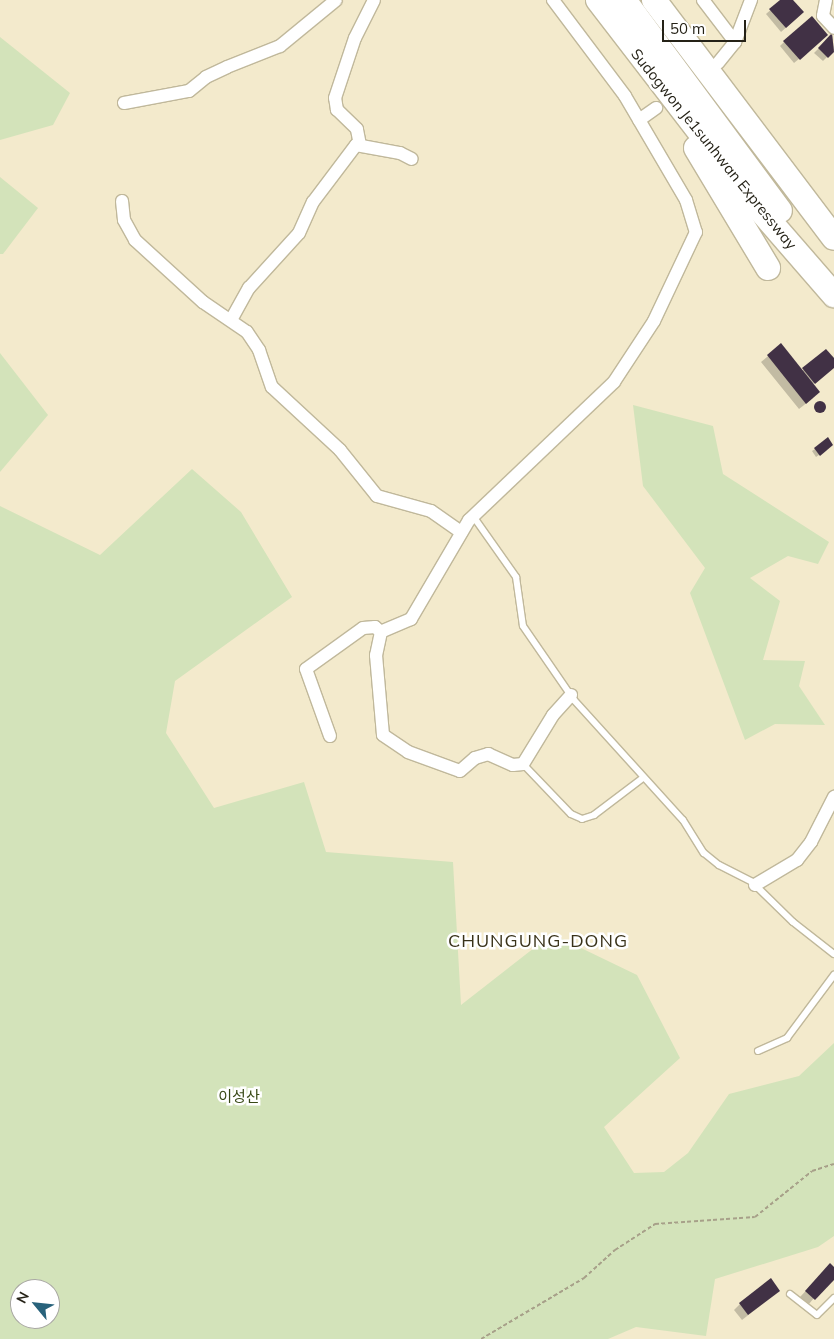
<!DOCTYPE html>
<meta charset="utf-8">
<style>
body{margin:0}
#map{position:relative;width:834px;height:1339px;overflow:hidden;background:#f3eacc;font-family:Mulish,"Noto Sans KR",sans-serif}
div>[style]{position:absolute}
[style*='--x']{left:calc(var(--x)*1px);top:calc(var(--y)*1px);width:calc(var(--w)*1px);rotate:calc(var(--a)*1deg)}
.green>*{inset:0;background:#d3e3ba}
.shadow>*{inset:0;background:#0003}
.building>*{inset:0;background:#413145}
.round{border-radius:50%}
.path>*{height:2px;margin-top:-1px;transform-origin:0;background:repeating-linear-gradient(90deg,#a7a089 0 4px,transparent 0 6.5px)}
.roads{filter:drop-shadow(1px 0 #c0b89b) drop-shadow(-1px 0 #c0b89b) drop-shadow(0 1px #c0b89b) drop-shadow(0 -1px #c0b89b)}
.service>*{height:6px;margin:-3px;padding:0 3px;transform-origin:3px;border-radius:3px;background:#fff}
.minor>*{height:12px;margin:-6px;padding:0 6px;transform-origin:6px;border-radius:6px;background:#fff}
.motorway>*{height:24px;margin:-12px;padding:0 12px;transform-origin:12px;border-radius:12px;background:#fff}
span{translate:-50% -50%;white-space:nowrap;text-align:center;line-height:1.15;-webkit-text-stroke:5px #fff;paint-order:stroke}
.street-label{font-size:15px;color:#252217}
.park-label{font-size:15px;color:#374814}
.quarter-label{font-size:18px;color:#393219;letter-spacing:1px}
.north{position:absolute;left:10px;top:1279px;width:50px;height:50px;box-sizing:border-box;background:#fff;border:1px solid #a8a7a2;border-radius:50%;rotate:298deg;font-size:14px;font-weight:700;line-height:20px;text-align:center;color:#252217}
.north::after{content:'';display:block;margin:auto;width:18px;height:22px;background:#28627b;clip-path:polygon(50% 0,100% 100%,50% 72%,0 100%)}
.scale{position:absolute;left:662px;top:20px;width:84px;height:22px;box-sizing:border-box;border:2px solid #252217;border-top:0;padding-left:6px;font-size:15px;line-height:18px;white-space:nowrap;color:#252217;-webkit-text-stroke:4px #fff;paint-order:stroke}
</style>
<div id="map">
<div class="green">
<i style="clip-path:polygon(0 37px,70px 93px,53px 125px,0 140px)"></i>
<i style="clip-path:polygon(0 177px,38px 208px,3px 254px,0 254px)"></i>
<i style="clip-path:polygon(0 353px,48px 415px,0 472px)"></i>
<i style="clip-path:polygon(633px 405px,713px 426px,723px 474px,829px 542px,818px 564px,788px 556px,750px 578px,780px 601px,763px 660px,805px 661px,799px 686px,825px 725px,775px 724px,745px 740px,690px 593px,705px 568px,643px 486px)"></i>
<i style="clip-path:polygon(evenodd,192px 469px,241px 512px,292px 597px,175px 681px,166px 733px,214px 808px,304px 782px,326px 852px,453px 862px,461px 1005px,552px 934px,637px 975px,680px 1058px,604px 1127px,634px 1173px,664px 1172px,688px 1153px,729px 1094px,799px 1076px,834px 1043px,834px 1236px,818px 1247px,715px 1279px,706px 1336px,636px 1327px,608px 1339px,0 1339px,0 506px,100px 555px,192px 469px,20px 1289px,50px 1289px,50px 1319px,20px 1319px,20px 1289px)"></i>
</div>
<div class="shadow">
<i style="clip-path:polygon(782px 0,792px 0,798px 17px,781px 32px,766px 14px)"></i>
<i style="clip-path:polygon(832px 35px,834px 50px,823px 61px,814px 53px)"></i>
<i style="clip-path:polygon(822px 40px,794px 63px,780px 46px,784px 42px)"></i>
<i style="clip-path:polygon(781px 345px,802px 371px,826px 351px,834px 360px,834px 367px,813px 384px,813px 398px,799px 409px,761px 362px)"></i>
<i style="clip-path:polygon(823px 403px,824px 410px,816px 412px,815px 406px)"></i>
<i style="clip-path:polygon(829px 448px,816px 457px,812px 451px,815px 449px)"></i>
<i style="clip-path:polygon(830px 1265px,834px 1275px,808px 1305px,800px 1297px)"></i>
<i style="clip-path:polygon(779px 1291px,742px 1320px,734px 1310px,740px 1304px)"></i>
</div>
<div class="building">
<i style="clip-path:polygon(780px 0,793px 0,804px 12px,786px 28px,769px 9px)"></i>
<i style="clip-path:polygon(812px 16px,828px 35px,800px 60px,783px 41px)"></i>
<i style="clip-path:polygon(832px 33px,834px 52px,828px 58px,818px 48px)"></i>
<i style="clip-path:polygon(781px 343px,820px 392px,806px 404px,767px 355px)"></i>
<i style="clip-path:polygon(826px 349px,834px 358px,834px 368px,815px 384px,802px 368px)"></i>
<i class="round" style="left:814px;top:401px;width:12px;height:12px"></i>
<i style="clip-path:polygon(828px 437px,833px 445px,820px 456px,814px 448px)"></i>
<i style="clip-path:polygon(830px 1263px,834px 1267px,834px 1280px,815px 1300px,805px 1291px)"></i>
<i style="clip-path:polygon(771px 1278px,780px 1291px,748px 1315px,739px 1303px)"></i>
</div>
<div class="path">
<i style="--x:481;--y:1339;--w:120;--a:-30.6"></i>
<i style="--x:584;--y:1278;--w:42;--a:-42.1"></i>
<i style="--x:615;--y:1250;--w:48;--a:-33"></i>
<i style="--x:655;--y:1224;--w:100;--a:-4"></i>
<i style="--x:755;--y:1217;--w:73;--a:-38.9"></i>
<i style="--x:812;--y:1171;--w:23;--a:-18"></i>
</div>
<div class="roads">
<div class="service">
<i style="--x:473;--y:516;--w:75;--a:54.8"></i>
<i style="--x:516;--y:577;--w:49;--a:81.9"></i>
<i style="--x:523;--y:626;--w:90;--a:55.4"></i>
<i style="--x:574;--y:700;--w:162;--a:47.8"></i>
<i style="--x:683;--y:820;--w:39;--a:58"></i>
<i style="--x:704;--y:853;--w:19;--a:39"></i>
<i style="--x:719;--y:865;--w:37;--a:27"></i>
<i style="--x:752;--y:882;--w:57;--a:44.3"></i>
<i style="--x:793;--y:922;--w:52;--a:38"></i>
<i style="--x:523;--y:764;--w:69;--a:46.2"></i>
<i style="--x:571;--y:814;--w:12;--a:24"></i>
<i style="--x:582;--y:819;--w:13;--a:-18"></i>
<i style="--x:594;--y:815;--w:61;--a:-37.1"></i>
<i style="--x:758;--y:1051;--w:32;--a:-24"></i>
<i style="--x:787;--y:1038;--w:79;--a:-53.3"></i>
<i style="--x:790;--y:1294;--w:34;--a:38"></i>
<i style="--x:817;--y:1315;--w:24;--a:-45"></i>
</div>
<div class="minor">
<i style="--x:553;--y:0;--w:120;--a:53.1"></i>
<i style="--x:625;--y:96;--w:121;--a:59.6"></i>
<i style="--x:686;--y:200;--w:34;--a:73"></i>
<i style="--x:696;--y:232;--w:98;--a:115.3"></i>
<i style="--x:654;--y:321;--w:73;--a:123.3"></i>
<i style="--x:614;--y:382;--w:200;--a:136.4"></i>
<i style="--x:469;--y:520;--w:115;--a:120.4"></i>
<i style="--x:411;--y:619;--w:33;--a:157"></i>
<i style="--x:381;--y:632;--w:24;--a:102"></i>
<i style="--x:376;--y:655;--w:80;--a:85"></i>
<i style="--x:383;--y:735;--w:30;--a:34"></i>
<i style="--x:408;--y:752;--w:55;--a:20.1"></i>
<i style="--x:460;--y:771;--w:20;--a:-41"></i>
<i style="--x:475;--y:758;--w:14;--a:-17"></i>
<i style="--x:488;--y:754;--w:27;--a:24"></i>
<i style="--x:513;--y:765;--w:10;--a:-6"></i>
<i style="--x:523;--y:764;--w:57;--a:-58.5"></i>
<i style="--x:553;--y:715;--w:27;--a:-48"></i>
<i style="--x:703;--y:0;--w:53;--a:52.7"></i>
<i style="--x:735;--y:42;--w:45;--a:-69.1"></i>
<i style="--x:826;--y:0;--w:16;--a:101"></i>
<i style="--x:823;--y:16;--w:16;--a:47"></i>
<i style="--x:718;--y:63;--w:27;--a:-51"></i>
<i style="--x:124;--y:103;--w:66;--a:-10.5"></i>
<i style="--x:189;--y:91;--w:22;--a:-39"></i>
<i style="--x:206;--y:77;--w:23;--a:-25"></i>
<i style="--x:227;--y:67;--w:57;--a:-21.6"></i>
<i style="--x:280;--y:46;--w:72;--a:-39.4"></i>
<i style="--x:639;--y:120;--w:21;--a:-35"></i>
<i style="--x:360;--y:145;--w:16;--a:-101"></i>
<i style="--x:357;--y:129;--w:28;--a:-136"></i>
<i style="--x:337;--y:110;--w:12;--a:-99"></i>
<i style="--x:335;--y:98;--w:63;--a:-71.6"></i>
<i style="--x:355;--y:38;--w:42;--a:-63.4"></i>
<i style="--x:122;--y:201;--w:19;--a:84"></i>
<i style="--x:124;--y:220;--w:23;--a:61"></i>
<i style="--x:135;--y:240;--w:92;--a:42.4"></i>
<i style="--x:203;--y:302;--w:53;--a:34.3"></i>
<i style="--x:247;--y:332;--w:22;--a:56"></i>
<i style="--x:259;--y:350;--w:39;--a:71"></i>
<i style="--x:272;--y:387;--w:93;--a:42.8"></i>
<i style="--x:340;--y:450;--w:59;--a:51.2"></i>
<i style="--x:377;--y:496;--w:56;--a:15.5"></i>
<i style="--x:431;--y:511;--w:37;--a:35"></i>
<i style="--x:231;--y:320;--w:37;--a:-61"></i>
<i style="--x:249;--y:288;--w:74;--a:-47.7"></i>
<i style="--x:299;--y:233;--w:34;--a:-66"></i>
<i style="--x:313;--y:202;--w:71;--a:-53"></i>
<i style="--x:356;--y:145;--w:45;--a:10.3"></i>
<i style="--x:400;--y:153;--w:13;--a:27"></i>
<i style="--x:330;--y:736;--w:71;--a:-109.7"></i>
<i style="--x:306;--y:669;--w:70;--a:-35.7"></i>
<i style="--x:363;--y:628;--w:12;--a:-5"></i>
<i style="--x:375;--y:627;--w:8;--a:40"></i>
<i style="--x:755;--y:885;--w:49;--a:-30.8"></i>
<i style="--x:797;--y:860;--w:23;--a:-52"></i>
<i style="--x:811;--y:842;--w:51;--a:-62.9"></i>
</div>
<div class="motorway">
<i style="--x:598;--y:0;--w:265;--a:52.4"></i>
<i style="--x:760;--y:210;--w:113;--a:49"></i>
<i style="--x:624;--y:0;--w:262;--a:53.5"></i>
<i style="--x:654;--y:0;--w:298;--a:52.9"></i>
<i style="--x:696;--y:148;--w:140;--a:59"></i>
</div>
</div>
<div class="street-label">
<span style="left:714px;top:149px;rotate:51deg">Sudogwon Je1sunhwan Expressway</span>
</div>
<div class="park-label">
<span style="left:239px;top:1097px">이성산</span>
</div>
<div class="quarter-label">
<span style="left:538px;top:941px">CHUNGUNG-DONG</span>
</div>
<div class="north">N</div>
<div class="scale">50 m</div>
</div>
